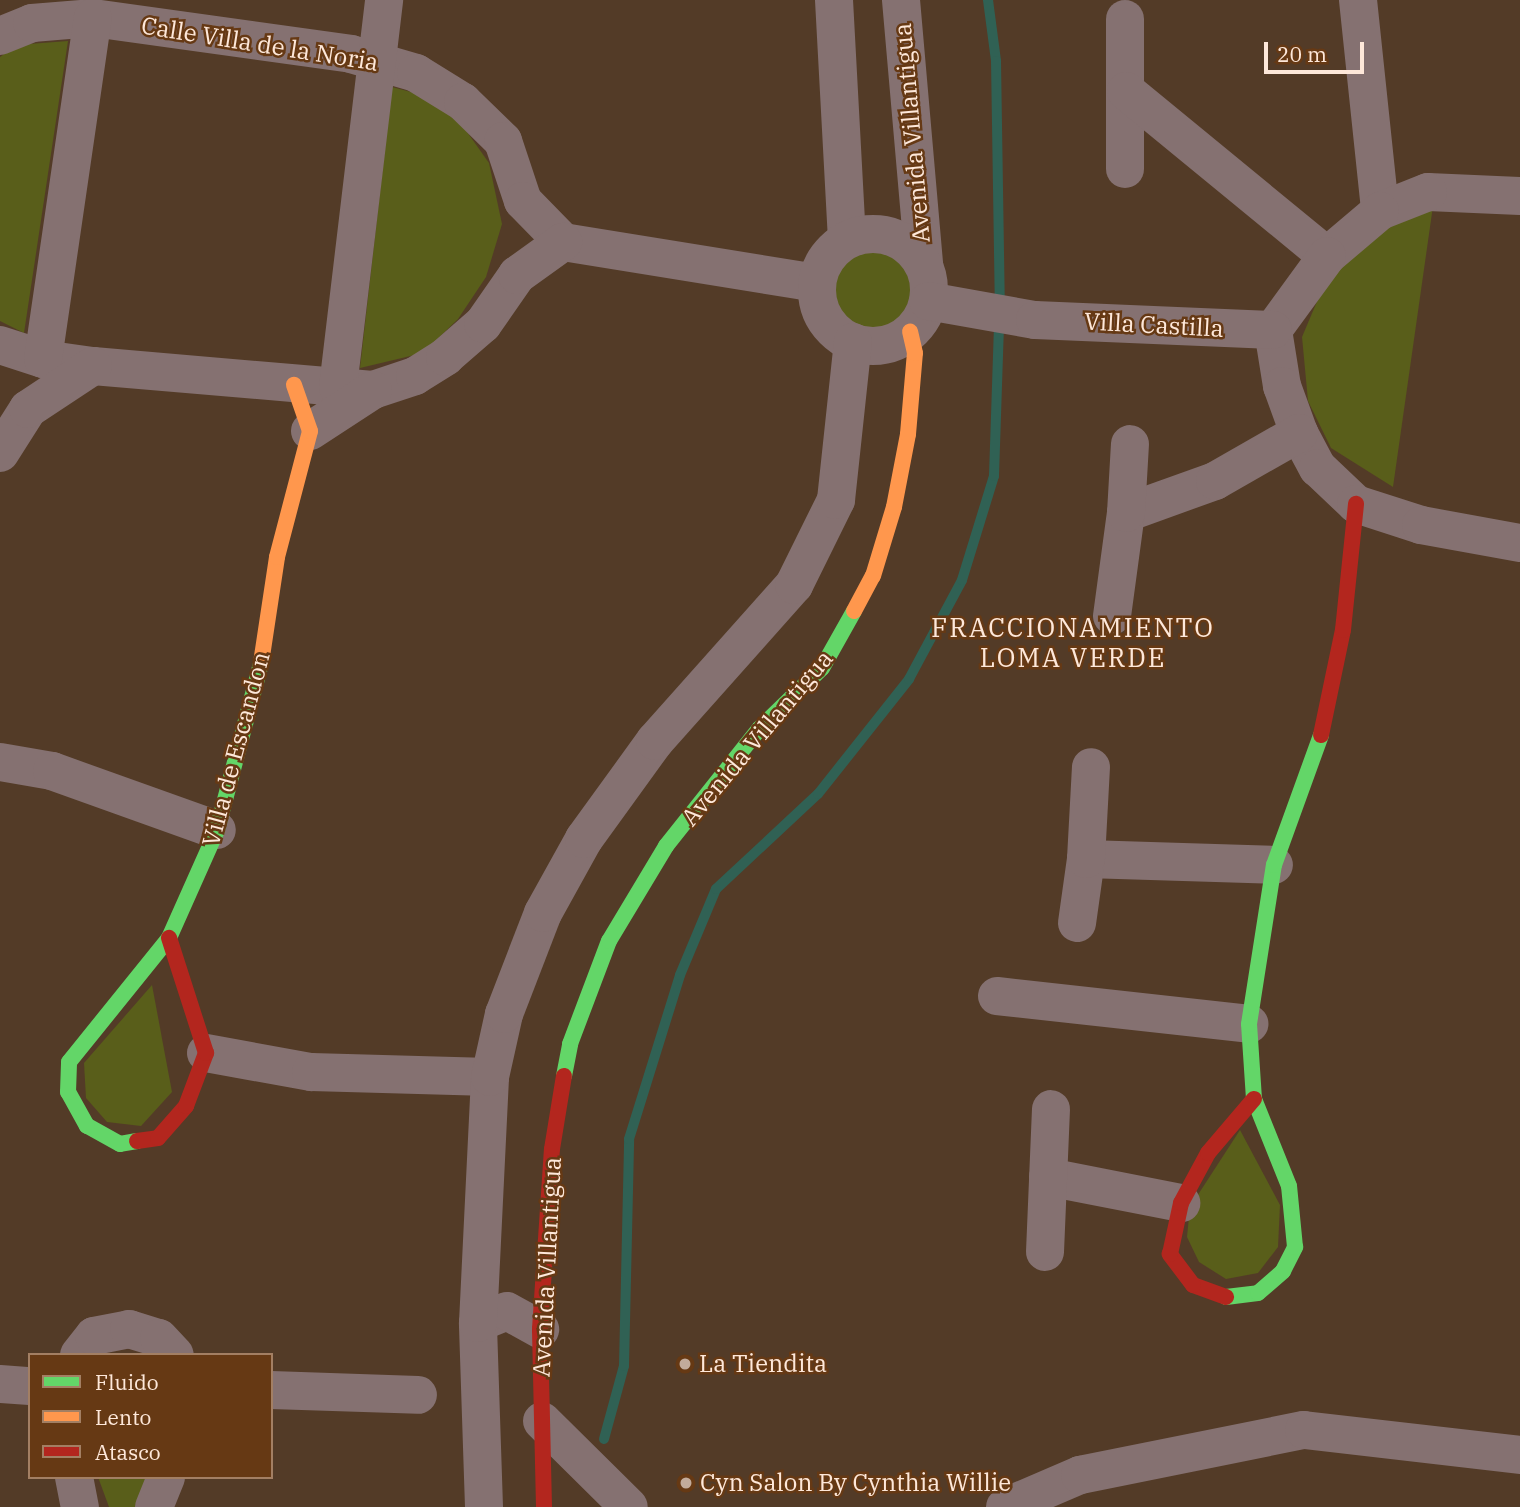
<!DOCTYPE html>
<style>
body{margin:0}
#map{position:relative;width:1520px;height:1507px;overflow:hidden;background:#533b27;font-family:"IBM Plex Serif",serif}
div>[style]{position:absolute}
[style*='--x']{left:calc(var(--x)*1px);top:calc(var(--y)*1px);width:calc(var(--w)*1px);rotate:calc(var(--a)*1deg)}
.green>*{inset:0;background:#595e1a}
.round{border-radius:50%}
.stream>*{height:10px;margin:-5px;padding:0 5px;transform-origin:5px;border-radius:5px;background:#306154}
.street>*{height:38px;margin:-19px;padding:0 19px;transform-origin:19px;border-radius:19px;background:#857171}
.street>.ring{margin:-19px;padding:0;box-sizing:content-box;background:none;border:38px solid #857171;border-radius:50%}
.fast>*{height:16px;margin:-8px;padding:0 8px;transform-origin:8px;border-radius:8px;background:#63d668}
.slow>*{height:16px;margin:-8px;padding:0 8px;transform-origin:8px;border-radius:8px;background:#ff974d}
.jam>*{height:16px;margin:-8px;padding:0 8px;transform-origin:8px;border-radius:8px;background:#b3261e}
.dots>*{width:19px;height:19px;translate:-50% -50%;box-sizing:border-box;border:4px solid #663914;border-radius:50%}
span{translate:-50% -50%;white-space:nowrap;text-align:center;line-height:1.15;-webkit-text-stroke:5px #663914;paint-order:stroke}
.street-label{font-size:24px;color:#fee8da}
.poi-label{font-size:24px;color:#fee8da}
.left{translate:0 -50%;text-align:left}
.neighbourhood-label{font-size:26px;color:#fee8da;letter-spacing:2px}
.legend{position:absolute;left:28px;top:1353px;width:245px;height:126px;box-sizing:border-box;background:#663914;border:2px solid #a37f63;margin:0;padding:9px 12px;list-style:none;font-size:21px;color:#fee8da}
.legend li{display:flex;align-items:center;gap:14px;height:35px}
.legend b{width:35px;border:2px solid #a37f63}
.scale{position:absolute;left:1264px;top:42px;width:100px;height:32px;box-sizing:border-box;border:4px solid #fee8da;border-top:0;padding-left:9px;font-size:21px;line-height:24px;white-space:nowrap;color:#fee8da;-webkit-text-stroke:5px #663914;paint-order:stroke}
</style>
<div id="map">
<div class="green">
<i style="clip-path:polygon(68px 41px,24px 333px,0 321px,0 57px,16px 45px)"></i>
<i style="clip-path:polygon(392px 87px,430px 97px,460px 122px,489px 163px,502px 224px,486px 277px,458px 319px,423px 353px,360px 368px)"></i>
<i style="clip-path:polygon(1433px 206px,1393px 487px,1331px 448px,1308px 401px,1302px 337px,1332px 266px,1388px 219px)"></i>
<i class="round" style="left:829px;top:243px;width:90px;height:90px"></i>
<i style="clip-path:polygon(152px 985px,172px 1092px,141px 1126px,107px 1122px,86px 1098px,84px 1063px)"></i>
<i style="clip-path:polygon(1240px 1130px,1280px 1205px,1278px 1247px,1258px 1273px,1226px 1279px,1199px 1262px,1187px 1237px,1190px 1207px)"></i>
<i style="clip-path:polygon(98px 1477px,150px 1477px,136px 1507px,109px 1507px)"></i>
</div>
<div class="stream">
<i style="--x:988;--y:0;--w:62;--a:82.5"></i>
<i style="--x:996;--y:61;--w:243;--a:89.1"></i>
<i style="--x:604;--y:1439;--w:76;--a:-74.7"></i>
<i style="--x:624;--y:1366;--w:227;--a:-88.7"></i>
<i style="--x:629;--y:1139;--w:172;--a:-72.7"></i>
<i style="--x:680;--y:975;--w:93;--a:-67.3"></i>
<i style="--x:716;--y:889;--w:139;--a:-43"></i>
<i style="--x:818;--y:794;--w:147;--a:-51.6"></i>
<i style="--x:909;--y:679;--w:112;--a:-61.8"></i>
<i style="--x:962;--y:580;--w:109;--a:-72.9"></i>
<i style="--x:994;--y:476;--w:153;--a:-88.1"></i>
</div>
<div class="street">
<i style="--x:834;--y:0;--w:240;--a:86.9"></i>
<i style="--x:901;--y:0;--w:266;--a:85"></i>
<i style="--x:1358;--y:0;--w:212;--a:84"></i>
<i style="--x:1125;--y:19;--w:150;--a:90"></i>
<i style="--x:0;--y:36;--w:35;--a:-22"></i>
<i style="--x:32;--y:23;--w:61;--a:-4.7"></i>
<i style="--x:93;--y:18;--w:260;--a:7.9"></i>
<i style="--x:351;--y:54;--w:68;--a:16.3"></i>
<i style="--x:416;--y:73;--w:55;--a:31.7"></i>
<i style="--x:463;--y:102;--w:56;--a:44.3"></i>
<i style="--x:503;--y:141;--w:63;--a:71.6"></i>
<i style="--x:523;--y:201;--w:57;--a:45.7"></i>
<i style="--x:563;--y:242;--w:257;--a:9.2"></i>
<i style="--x:1126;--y:91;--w:260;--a:39.4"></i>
<i style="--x:1520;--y:196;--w:92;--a:-177.5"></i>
<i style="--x:1428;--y:192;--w:52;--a:158.4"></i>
<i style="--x:1380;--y:211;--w:70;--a:139.7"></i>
<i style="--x:1327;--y:256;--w:92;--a:126.1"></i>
<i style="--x:1273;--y:330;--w:57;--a:80.9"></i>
<i style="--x:1282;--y:386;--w:50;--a:70.1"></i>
<i style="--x:1299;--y:433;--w:40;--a:62"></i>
<i style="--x:1318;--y:468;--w:52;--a:43.5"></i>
<i style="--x:1356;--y:504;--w:68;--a:17.9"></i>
<i style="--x:1421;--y:525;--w:101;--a:10.3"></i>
<i class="ring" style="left:817px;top:234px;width:74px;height:74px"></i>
<i style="--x:928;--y:301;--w:109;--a:10.1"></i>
<i style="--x:1035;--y:320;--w:238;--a:2.4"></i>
<i style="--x:0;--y:345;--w:45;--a:18"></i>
<i style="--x:43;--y:359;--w:50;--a:8"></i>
<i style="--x:93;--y:366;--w:281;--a:4.9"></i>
<i style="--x:373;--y:390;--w:44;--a:-18.4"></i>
<i style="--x:415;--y:376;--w:36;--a:-32"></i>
<i style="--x:445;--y:357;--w:50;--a:-41"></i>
<i style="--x:483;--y:324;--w:60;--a:-55.2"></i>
<i style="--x:517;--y:275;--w:57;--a:-35.7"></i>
<i style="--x:43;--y:359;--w:345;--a:-81.7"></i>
<i style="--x:338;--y:387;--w:390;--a:-83.2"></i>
<i style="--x:310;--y:431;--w:75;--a:-33.1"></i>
<i style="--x:0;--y:453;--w:52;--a:-57.5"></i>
<i style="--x:28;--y:409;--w:78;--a:-33.5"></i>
<i style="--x:1126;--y:513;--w:95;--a:-19.8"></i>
<i style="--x:1215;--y:481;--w:97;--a:-29.7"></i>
<i style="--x:1112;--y:616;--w:104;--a:-82.3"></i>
<i style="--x:1126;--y:513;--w:69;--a:-86.7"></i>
<i style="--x:0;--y:762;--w:53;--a:9.8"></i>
<i style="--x:52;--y:771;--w:175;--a:19.7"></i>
<i style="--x:1086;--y:859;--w:188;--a:1.8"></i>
<i style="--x:1077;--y:923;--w:65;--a:-82"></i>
<i style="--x:1086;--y:859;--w:92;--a:-86.9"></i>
<i style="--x:997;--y:996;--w:254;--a:6.3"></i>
<i style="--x:206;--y:1053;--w:107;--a:10.3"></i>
<i style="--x:311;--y:1072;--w:179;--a:1.6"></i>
<i style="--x:1048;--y:1177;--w:136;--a:11.1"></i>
<i style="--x:1045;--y:1252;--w:143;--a:-87.6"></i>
<i style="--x:478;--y:1323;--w:31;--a:-22"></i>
<i style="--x:507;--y:1311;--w:38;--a:29"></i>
<i style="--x:79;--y:1355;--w:24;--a:-52"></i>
<i style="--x:94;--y:1336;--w:36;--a:-11"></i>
<i style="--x:129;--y:1329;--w:31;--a:17"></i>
<i style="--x:159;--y:1338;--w:23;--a:47"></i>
<i style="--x:0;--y:1384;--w:30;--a:4"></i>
<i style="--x:271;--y:1390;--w:147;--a:1.9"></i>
<i style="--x:542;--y:1421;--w:122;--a:44.7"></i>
<i style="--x:74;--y:1477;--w:31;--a:79"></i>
<i style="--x:154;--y:1507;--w:32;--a:-68"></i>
<i style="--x:484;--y:1507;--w:184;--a:-91.9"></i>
<i style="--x:478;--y:1323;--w:246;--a:-87.2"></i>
<i style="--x:490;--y:1077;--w:65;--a:-77.5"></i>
<i style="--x:504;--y:1014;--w:108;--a:-68.9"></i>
<i style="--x:543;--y:913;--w:85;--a:-61"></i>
<i style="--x:584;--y:839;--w:121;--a:-54.1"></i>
<i style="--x:655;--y:741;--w:209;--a:-48.3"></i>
<i style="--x:794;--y:585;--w:95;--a:-63.7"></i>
<i style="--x:836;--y:500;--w:159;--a:-83.9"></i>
<i style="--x:1005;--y:1507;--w:82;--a:-23.1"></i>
<i style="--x:1080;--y:1475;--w:228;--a:-11.4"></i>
<i style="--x:1304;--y:1430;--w:217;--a:6.6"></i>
</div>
<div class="fast">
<i style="--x:564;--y:1076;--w:33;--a:-79"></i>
<i style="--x:570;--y:1044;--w:110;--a:-69.3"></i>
<i style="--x:609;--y:941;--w:111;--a:-59"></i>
<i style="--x:666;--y:846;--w:151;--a:-51.5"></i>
<i style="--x:760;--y:728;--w:86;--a:-44.1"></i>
<i style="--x:822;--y:668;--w:65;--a:-60.7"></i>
<i style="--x:137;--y:1141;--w:17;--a:170"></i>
<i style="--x:120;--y:1144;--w:38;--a:-151"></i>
<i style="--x:87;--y:1126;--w:39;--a:-119"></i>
<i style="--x:68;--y:1092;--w:30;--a:-88"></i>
<i style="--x:69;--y:1062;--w:159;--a:-51.1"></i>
<i style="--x:169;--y:938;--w:118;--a:-66"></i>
<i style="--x:217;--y:830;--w:173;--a:-75.2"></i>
<i style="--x:1226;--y:1297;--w:32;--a:-7"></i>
<i style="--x:1258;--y:1293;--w:33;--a:-41"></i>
<i style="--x:1283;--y:1271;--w:27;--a:-63"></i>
<i style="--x:1295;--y:1247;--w:61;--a:-95.6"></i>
<i style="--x:1289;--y:1186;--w:94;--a:-111.9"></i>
<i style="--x:1254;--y:1099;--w:75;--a:-93.8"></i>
<i style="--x:1249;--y:1024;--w:161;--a:-81.1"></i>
<i style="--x:1274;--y:865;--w:138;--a:-70.1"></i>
</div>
<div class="slow">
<i style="--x:854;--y:611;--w:40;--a:-62"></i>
<i style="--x:873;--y:576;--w:72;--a:-73.1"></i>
<i style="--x:894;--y:507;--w:74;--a:-79.1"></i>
<i style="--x:908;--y:434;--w:81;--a:-85.1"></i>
<i style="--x:915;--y:353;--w:22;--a:-103"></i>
<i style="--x:261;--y:663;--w:107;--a:-81.4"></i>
<i style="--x:277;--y:557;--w:130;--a:-75.3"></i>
<i style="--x:310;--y:431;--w:49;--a:-109.2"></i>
</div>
<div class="jam">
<i style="--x:1321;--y:735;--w:107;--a:-78.2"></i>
<i style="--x:1343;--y:630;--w:127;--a:-84.1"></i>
<i style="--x:137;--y:1141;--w:21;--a:-8"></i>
<i style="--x:158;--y:1138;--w:43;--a:-48.8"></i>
<i style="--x:186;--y:1106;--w:57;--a:-69.3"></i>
<i style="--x:206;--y:1053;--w:121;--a:-107.8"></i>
<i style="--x:1226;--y:1297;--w:35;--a:-160"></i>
<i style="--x:1193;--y:1285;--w:39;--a:-127"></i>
<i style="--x:1170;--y:1254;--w:52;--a:-77.8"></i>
<i style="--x:1181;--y:1203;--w:57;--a:-61.6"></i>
<i style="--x:1208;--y:1153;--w:71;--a:-49.6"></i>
<i style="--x:544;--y:1507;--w:178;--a:-91.3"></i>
<i style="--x:540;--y:1329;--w:180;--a:-86.2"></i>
<i style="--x:552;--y:1149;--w:74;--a:-80.7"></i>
</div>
<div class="dots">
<i style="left:685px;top:1364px;background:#c2ab9b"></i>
<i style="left:686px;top:1483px;background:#c2ab9b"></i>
</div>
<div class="street-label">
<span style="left:260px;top:44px;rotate:9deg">Calle Villa de la Noria</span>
<span style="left:912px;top:133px;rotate:-95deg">Avenida Villantigua</span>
<span style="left:1154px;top:325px;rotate:3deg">Villa Castilla</span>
<span style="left:757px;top:738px;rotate:-50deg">Avenida Villantigua</span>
<span style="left:236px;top:749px;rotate:-75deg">Villa de Escandon</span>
<span style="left:547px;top:1267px;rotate:-87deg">Avenida Villantigua</span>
</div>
<div class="poi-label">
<span class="left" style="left:699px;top:1364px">La Tiendita</span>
<span class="left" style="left:700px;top:1483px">Cyn Salon By Cynthia Willie</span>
</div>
<div class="neighbourhood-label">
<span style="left:1073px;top:643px">FRACCIONAMIENTO<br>LOMA VERDE</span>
</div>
<ul class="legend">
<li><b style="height:9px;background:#63d668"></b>Fluido</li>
<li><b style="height:9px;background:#ff974d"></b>Lento</li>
<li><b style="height:9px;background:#b3261e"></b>Atasco</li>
</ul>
<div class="scale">20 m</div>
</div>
